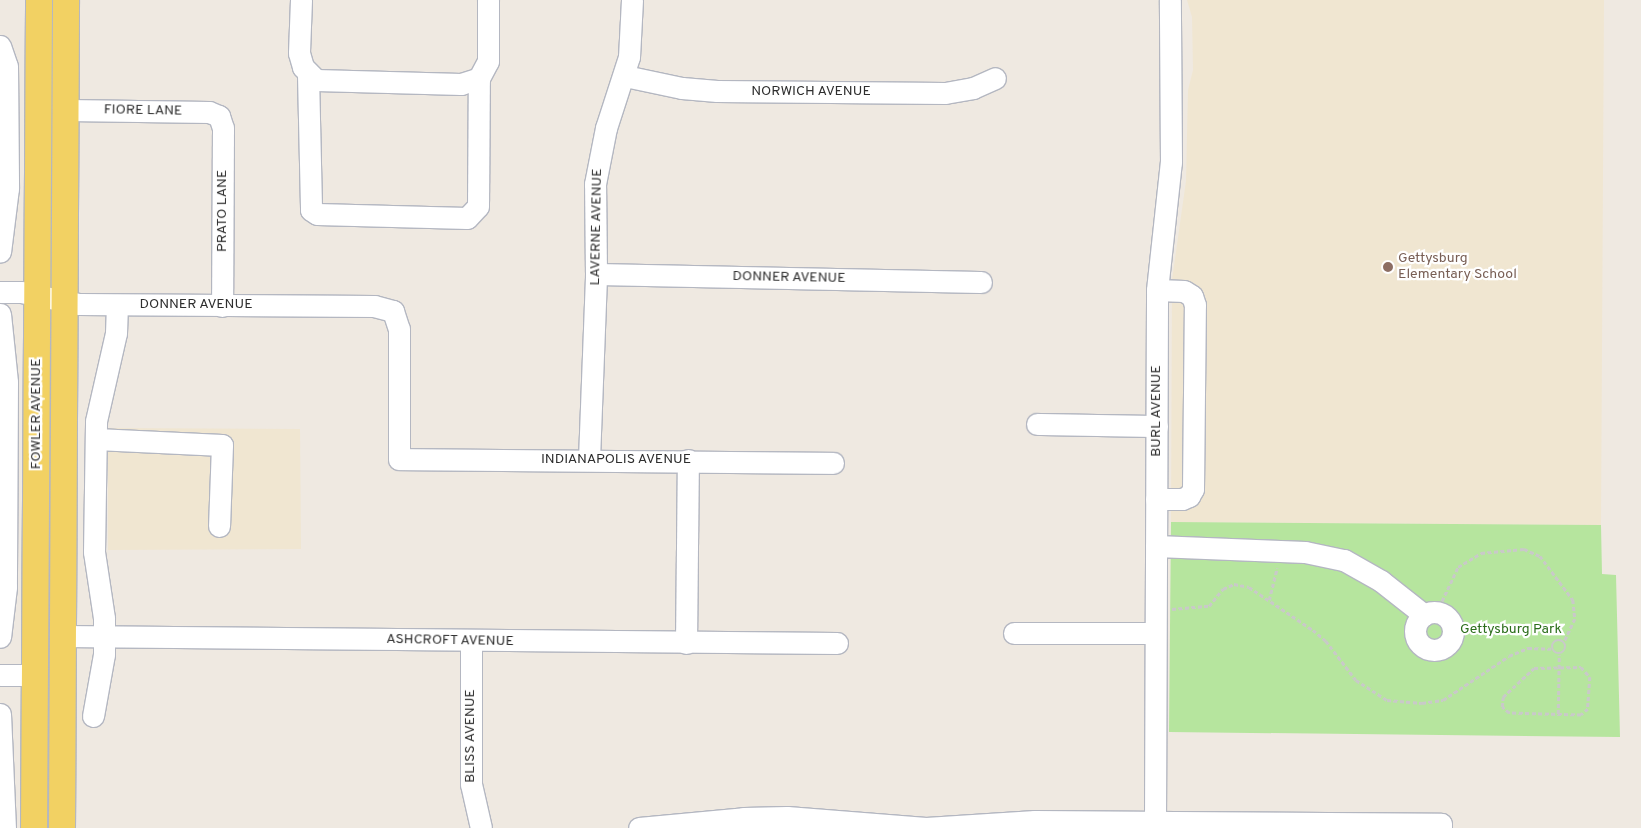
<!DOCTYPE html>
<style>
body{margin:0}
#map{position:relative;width:1641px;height:828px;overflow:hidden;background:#efe9e1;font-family:Overpass,sans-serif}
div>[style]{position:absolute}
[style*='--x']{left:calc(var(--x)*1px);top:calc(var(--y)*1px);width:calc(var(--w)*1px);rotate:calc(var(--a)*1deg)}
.education>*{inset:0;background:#f0e6d1}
.green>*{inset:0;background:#b6e59e}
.path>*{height:2.5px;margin-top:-1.25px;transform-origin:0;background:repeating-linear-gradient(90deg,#c9c9c9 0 4px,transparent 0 6.5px)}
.path>.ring{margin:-1.25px;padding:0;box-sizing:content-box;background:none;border:2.5px solid #c9c9c9;border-radius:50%}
.roads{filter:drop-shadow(1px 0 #b4b7c1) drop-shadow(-1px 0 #b4b7c1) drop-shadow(0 1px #b4b7c1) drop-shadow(0 -1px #b4b7c1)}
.minor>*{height:21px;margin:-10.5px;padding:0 10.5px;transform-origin:10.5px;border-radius:10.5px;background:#fff}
.minor>.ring{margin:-10.5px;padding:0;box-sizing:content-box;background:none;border:21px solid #fff;border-radius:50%}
.major>*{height:26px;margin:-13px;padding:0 13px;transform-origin:13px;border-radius:13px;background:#f2d163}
.dots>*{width:14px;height:14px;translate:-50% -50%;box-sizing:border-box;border:2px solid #fff;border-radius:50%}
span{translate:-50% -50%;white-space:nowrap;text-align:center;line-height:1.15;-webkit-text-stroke:4.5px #fff;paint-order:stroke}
.street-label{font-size:14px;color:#2e2e2e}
.education-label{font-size:14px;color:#785e54}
.left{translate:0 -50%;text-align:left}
.park-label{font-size:14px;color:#2c6e1b}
</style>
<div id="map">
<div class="education">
<i style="clip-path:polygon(1187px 0,1604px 0,1601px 525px,1171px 522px,1172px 280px,1186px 181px,1188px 90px,1193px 70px,1192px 17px)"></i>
<i style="clip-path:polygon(108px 428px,300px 429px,301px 549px,108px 550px)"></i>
</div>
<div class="green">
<i style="clip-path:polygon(1171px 522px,1601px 525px,1602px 574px,1616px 575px,1620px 737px,1169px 732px)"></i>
</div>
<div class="path">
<i style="--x:1269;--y:600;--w:33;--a:-76"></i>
<i style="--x:1439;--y:607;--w:44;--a:-64.6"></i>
<i style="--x:1458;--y:567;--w:27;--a:-31"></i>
<i style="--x:1481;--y:553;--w:43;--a:-5.3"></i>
<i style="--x:1524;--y:549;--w:17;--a:24"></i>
<i style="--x:1540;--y:556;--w:55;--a:53.1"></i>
<i style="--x:1573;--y:600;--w:19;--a:84"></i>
<i style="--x:1575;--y:619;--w:26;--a:115"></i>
<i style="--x:1172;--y:609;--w:37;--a:-5"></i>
<i style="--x:1209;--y:606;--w:22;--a:-51"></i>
<i style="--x:1223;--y:589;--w:12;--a:-24"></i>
<i style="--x:1234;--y:584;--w:15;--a:11"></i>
<i style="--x:1249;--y:587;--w:77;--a:33.9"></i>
<i style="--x:1313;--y:630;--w:17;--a:40"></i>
<i style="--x:1326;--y:641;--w:49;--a:52.4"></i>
<i style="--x:1356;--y:680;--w:37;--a:33"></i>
<i style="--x:1387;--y:700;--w:35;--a:5"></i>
<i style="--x:1422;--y:703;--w:21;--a:-8"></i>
<i style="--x:1443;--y:700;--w:79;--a:-33.7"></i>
<i style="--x:1509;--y:656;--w:21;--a:-23"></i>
<i style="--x:1528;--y:648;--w:23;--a:2"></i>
<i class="ring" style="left:1552px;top:640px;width:11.5px;height:11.5px"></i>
<i style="--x:1581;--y:667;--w:13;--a:48"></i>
<i style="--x:1590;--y:677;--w:32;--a:94"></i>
<i style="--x:1588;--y:709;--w:9;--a:139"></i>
<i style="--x:1581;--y:715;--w:72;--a:-178.4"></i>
<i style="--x:1509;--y:713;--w:9;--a:-139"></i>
<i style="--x:1502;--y:707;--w:10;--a:-84"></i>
<i style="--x:1503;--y:697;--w:42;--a:-43.1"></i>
<i style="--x:1534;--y:668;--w:47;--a:-1.2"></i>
<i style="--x:1558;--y:714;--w:59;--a:-89"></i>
</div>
<div class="roads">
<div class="minor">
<i style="--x:301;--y:0;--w:53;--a:92.2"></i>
<i style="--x:299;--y:53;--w:15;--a:74"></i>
<i style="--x:303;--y:67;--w:18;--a:45"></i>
<i style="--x:316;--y:80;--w:145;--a:1.6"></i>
<i style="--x:461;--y:84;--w:19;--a:-18"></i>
<i style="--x:479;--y:78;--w:19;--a:-62"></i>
<i style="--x:488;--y:61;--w:61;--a:-90"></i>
<i style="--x:0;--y:46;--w:21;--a:71"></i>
<i style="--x:7;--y:66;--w:122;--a:89.5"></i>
<i style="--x:8;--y:188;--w:64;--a:97.1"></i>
<i style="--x:308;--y:75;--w:135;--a:88.7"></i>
<i style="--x:311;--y:210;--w:7;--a:34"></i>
<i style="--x:317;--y:214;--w:150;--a:1.5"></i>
<i style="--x:467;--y:218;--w:16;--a:-47"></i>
<i style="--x:478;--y:206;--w:128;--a:-89.6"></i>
<i style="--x:625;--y:76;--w:58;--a:11.9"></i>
<i style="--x:682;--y:88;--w:35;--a:5"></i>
<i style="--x:717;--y:91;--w:228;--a:0.5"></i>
<i style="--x:945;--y:93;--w:28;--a:-10"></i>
<i style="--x:973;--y:88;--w:24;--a:-24"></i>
<i style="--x:67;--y:110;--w:142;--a:0.8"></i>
<i style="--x:209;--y:112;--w:11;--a:22"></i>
<i style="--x:219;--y:116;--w:13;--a:72"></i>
<i style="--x:223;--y:128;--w:178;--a:90.3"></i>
<i style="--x:596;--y:274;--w:385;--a:1.2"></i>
<i style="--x:0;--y:292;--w:21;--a:0"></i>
<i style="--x:21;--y:292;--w:59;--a:11.7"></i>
<i style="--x:79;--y:304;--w:295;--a:0.4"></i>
<i style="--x:374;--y:306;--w:20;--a:15"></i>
<i style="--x:393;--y:311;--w:19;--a:72"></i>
<i style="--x:399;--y:329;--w:130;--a:90"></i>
<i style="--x:399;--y:459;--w:434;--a:0.5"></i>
<i style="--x:0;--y:314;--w:68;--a:84.1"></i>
<i style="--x:7;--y:382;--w:205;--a:90.3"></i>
<i style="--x:6;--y:587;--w:50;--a:96.8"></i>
<i style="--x:1037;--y:424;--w:120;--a:1"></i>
<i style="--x:96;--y:439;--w:126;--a:2.7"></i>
<i style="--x:222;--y:445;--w:81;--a:92.1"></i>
<i style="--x:589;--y:459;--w:185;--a:-87.8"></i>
<i style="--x:596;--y:274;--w:90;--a:-90.6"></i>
<i style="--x:595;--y:184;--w:57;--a:-78.9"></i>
<i style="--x:606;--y:128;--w:75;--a:-72.1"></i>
<i style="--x:629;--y:57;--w:57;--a:-87"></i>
<i style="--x:1156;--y:499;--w:26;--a:0"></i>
<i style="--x:1182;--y:499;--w:8;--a:-23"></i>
<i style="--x:1189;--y:496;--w:8;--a:-60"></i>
<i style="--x:1193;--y:489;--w:184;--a:-89.4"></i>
<i style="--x:1195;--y:305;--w:9;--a:-108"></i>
<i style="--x:1192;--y:296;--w:9;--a:-148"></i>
<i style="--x:1184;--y:291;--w:27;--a:-178"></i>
<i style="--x:1156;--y:546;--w:149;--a:2.3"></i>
<i style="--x:1305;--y:552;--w:40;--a:12"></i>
<i style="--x:1344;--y:560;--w:43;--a:29.6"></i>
<i style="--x:1381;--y:581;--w:55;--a:38.3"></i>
<i class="ring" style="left:1415px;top:612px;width:17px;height:17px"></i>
<i style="--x:1014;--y:633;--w:141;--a:0"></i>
<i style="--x:63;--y:636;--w:774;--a:0.52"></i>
<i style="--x:471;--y:642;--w:142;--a:90"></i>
<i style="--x:471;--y:784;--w:45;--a:77.2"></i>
<i style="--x:686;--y:643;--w:183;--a:-89.4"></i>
<i style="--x:0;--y:675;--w:35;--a:0"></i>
<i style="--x:0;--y:714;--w:114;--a:87.5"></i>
<i style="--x:93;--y:716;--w:63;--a:-79.9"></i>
<i style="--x:104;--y:654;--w:36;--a:-90"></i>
<i style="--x:104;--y:618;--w:67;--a:-98.6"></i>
<i style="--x:94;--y:552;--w:131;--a:-89.1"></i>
<i style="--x:96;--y:421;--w:90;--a:-77.2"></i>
<i style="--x:116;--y:333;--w:28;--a:-88"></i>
<i style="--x:1155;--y:822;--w:532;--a:-89.78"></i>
<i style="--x:1157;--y:290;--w:129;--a:-83.8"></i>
<i style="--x:1171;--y:162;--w:162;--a:-90.4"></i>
<i style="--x:639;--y:828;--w:105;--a:-5.4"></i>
<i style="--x:744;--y:818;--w:43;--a:-1.3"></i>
<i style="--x:787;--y:817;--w:139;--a:4.5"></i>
<i style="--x:926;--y:828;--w:109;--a:-3.7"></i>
<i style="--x:1035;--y:821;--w:406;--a:0.4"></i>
<i style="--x:1441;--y:824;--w:4;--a:90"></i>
</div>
<div class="major">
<i style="--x:34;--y:828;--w:828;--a:-89.65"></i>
<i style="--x:62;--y:828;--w:828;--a:-89.72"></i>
</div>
</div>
<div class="dots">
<i style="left:1388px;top:267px;background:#8d6e63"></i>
</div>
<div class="street-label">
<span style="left:811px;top:92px">NORWICH AVENUE</span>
<span style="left:143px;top:111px;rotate:1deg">FIORE LANE</span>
<span style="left:223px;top:211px;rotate:-90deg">PRATO LANE</span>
<span style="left:597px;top:227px;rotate:-89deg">LAVERNE AVENUE</span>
<span style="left:789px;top:278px;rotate:1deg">DONNER AVENUE</span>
<span style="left:196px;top:305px">DONNER AVENUE</span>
<span style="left:1157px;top:411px;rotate:-90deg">BURL AVENUE</span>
<span style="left:37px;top:414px;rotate:-90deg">FOWLER AVENUE</span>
<span style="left:616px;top:460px">INDIANAPOLIS AVENUE</span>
<span style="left:450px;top:641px;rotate:1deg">ASHCROFT AVENUE</span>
<span style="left:471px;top:736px;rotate:-90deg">BLISS AVENUE</span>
</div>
<div class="education-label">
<span class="left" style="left:1398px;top:267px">Gettysburg<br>Elementary School</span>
</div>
<div class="park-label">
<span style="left:1511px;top:630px">Gettysburg Park</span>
</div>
</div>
